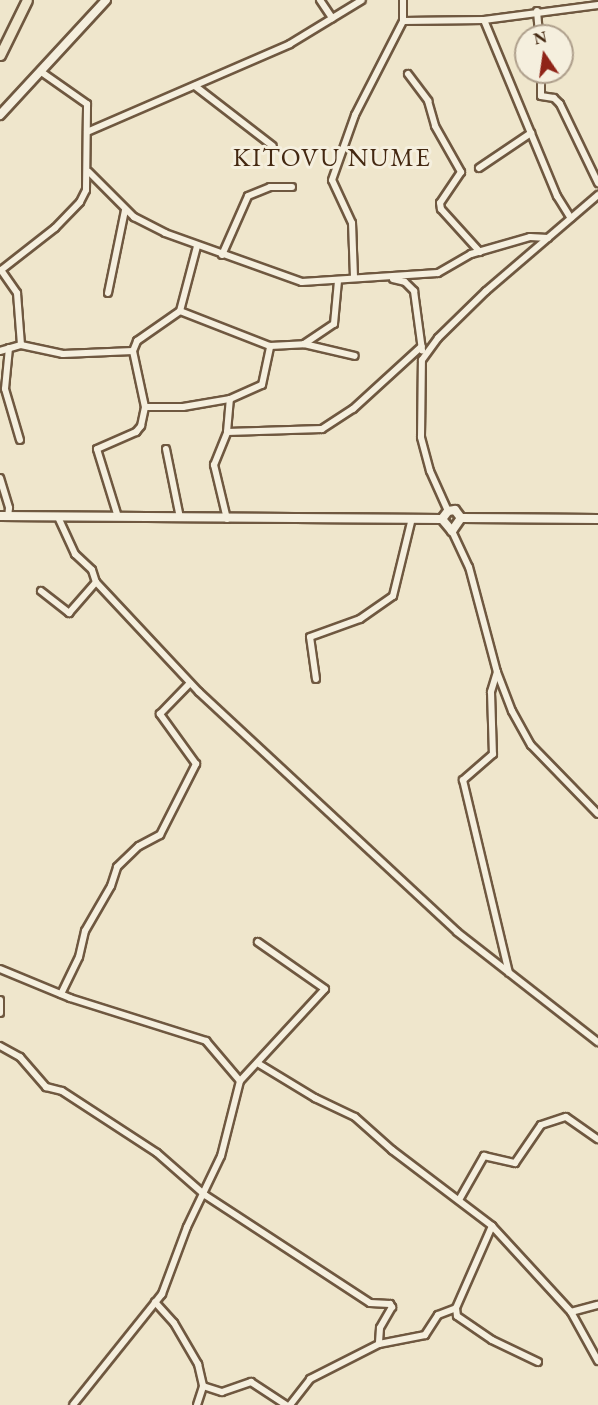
<!DOCTYPE html>
<style>
body{margin:0}
#map{position:relative;width:598px;height:1405px;overflow:hidden;background:#efe6cc;font-family:"EB Garamond",serif}
div>[style]{position:absolute}
[style*='--x']{left:calc(var(--x)*1px);top:calc(var(--y)*1px);width:calc(var(--w)*1px);rotate:calc(var(--a)*1deg)}
.roads{filter:drop-shadow(2px 0 #6f5840) drop-shadow(-2px 0 #6f5840) drop-shadow(0 2px #6f5840) drop-shadow(0 -2px #6f5840)}
.street>*{height:6px;margin:-3px;padding:0 3px;transform-origin:3px;border-radius:3px;background:#f5efde}
.secondary>*{height:8px;margin:-4px;padding:0 4px;transform-origin:4px;border-radius:4px;background:#f5efde}
.primary>*{height:9px;margin:-4.5px;padding:0 4.5px;transform-origin:4.5px;border-radius:4.5px;background:#efe6cc}
span{translate:-50% -50%;white-space:nowrap;text-align:center;line-height:1.15;-webkit-text-stroke:6px #f5efde;paint-order:stroke}
.quarter-label{font-size:26px;color:#442811;letter-spacing:1.5px}
.north{position:absolute;left:514px;top:24px;width:60px;height:60px;box-sizing:border-box;background:#f5efde;border:2px solid #ae9f8c;border-radius:50%;rotate:347deg;font-size:16px;font-weight:700;line-height:24px;text-align:center;color:#442811}
.north::after{content:'';display:block;margin:auto;width:21px;height:27px;background:#8f2418;clip-path:polygon(50% 0,100% 100%,50% 72%,0 100%)}
</style>
<div id="map">
<div class="roads">
<div class="street">
<i style="--x:320;--y:0;--w:22;--a:56"></i>
<i style="--x:537;--y:11;--w:25;--a:85"></i>
<i style="--x:484;--y:20;--w:191;--a:67.5"></i>
<i style="--x:557;--y:196;--w:26;--a:58"></i>
<i style="--x:403;--y:21;--w:81;--a:-0.7"></i>
<i style="--x:484;--y:20;--w:115;--a:-7.5"></i>
<i style="--x:541;--y:72;--w:24;--a:90"></i>
<i style="--x:541;--y:96;--w:13;--a:9"></i>
<i style="--x:554;--y:98;--w:8;--a:45"></i>
<i style="--x:560;--y:104;--w:88;--a:64.3"></i>
<i style="--x:408;--y:74;--w:34;--a:53"></i>
<i style="--x:428;--y:101;--w:26;--a:74"></i>
<i style="--x:435;--y:126;--w:53;--a:60.5"></i>
<i style="--x:461;--y:172;--w:37;--a:124"></i>
<i style="--x:440;--y:203;--w:6;--a:81"></i>
<i style="--x:441;--y:209;--w:58;--a:47.8"></i>
<i style="--x:195;--y:86;--w:98;--a:37.6"></i>
<i style="--x:87;--y:132;--w:221;--a:-23.4"></i>
<i style="--x:290;--y:44;--w:84;--a:-31.4"></i>
<i style="--x:479;--y:168;--w:63;--a:-33.9"></i>
<i style="--x:89;--y:172;--w:64;--a:45"></i>
<i style="--x:134;--y:217;--w:35;--a:27"></i>
<i style="--x:165;--y:233;--w:145;--a:19.7"></i>
<i style="--x:302;--y:282;--w:136;--a:-3.8"></i>
<i style="--x:438;--y:273;--w:38;--a:-30"></i>
<i style="--x:471;--y:254;--w:61;--a:-16.1"></i>
<i style="--x:530;--y:237;--w:18;--a:3"></i>
<i style="--x:222;--y:255;--w:64;--a:-66.2"></i>
<i style="--x:248;--y:196;--w:24;--a:-22"></i>
<i style="--x:270;--y:187;--w:22;--a:0"></i>
<i style="--x:1;--y:270;--w:28;--a:55"></i>
<i style="--x:17;--y:293;--w:52;--a:85.6"></i>
<i style="--x:0;--y:271;--w:70;--a:-38"></i>
<i style="--x:55;--y:228;--w:36;--a:-46"></i>
<i style="--x:80;--y:202;--w:13;--a:-63"></i>
<i style="--x:86;--y:190;--w:86;--a:-89.3"></i>
<i style="--x:87;--y:104;--w:57;--a:-144.9"></i>
<i style="--x:354;--y:277;--w:54;--a:-92.1"></i>
<i style="--x:352;--y:223;--w:47;--a:-114.9"></i>
<i style="--x:332;--y:180;--w:69;--a:-70.5"></i>
<i style="--x:355;--y:115;--w:106;--a:-62.9"></i>
<i style="--x:403;--y:21;--w:21;--a:-90"></i>
<i style="--x:393;--y:279;--w:12;--a:14"></i>
<i style="--x:405;--y:282;--w:13;--a:45"></i>
<i style="--x:414;--y:291;--w:60;--a:82.3"></i>
<i style="--x:108;--y:293;--w:85;--a:-78.4"></i>
<i style="--x:180;--y:311;--w:97;--a:21.3"></i>
<i style="--x:270;--y:346;--w:34;--a:-3"></i>
<i style="--x:304;--y:344;--w:52;--a:13.2"></i>
<i style="--x:304;--y:344;--w:36;--a:-34"></i>
<i style="--x:334;--y:324;--w:43;--a:-84.7"></i>
<i style="--x:9;--y:348;--w:41;--a:95.6"></i>
<i style="--x:5;--y:389;--w:53;--a:73.6"></i>
<i style="--x:0;--y:351;--w:22;--a:-16"></i>
<i style="--x:21;--y:345;--w:43;--a:12.1"></i>
<i style="--x:63;--y:354;--w:70;--a:-2.5"></i>
<i style="--x:133;--y:351;--w:11;--a:-68"></i>
<i style="--x:137;--y:341;--w:52;--a:-34.9"></i>
<i style="--x:180;--y:311;--w:67;--a:-75.3"></i>
<i style="--x:145;--y:407;--w:38;--a:0"></i>
<i style="--x:183;--y:407;--w:48;--a:-9.7"></i>
<i style="--x:230;--y:399;--w:35;--a:-24"></i>
<i style="--x:262;--y:385;--w:40;--a:-78"></i>
<i style="--x:227;--y:432;--w:95;--a:-1.8"></i>
<i style="--x:322;--y:429;--w:37;--a:-33"></i>
<i style="--x:353;--y:409;--w:93;--a:-42.4"></i>
<i style="--x:166;--y:449;--w:70;--a:78.5"></i>
<i style="--x:0;--y:478;--w:31;--a:73"></i>
<i style="--x:9;--y:508;--w:9;--a:96"></i>
<i style="--x:448;--y:511;--w:44;--a:-114.2"></i>
<i style="--x:430;--y:471;--w:35;--a:-105"></i>
<i style="--x:421;--y:437;--w:77;--a:-89.3"></i>
<i style="--x:422;--y:360;--w:27;--a:-54"></i>
<i style="--x:438;--y:338;--w:67;--a:-44.4"></i>
<i style="--x:486;--y:291;--w:148;--a:-40.6"></i>
<i style="--x:58;--y:517;--w:41;--a:65.3"></i>
<i style="--x:75;--y:554;--w:23;--a:43"></i>
<i style="--x:92;--y:570;--w:13;--a:72"></i>
<i style="--x:96;--y:582;--w:151;--a:46.9"></i>
<i style="--x:199;--y:692;--w:352;--a:42.9"></i>
<i style="--x:457;--y:932;--w:179;--a:38"></i>
<i style="--x:118;--y:517;--w:71;--a:-107.2"></i>
<i style="--x:97;--y:449;--w:43;--a:-23.6"></i>
<i style="--x:136;--y:432;--w:8;--a:-50"></i>
<i style="--x:141;--y:426;--w:19;--a:-78"></i>
<i style="--x:145;--y:407;--w:57;--a:-102.1"></i>
<i style="--x:227;--y:519;--w:56;--a:-103.5"></i>
<i style="--x:214;--y:465;--w:35;--a:-68"></i>
<i style="--x:227;--y:432;--w:33;--a:-85"></i>
<i style="--x:452;--y:531;--w:40;--a:65"></i>
<i style="--x:469;--y:567;--w:109;--a:75.1"></i>
<i style="--x:497;--y:672;--w:42;--a:69"></i>
<i style="--x:512;--y:711;--w:39;--a:61"></i>
<i style="--x:531;--y:745;--w:96;--a:45.8"></i>
<i style="--x:41;--y:591;--w:36;--a:38"></i>
<i style="--x:69;--y:613;--w:41;--a:-48.9"></i>
<i style="--x:497;--y:672;--w:21;--a:107"></i>
<i style="--x:491;--y:692;--w:62;--a:88.2"></i>
<i style="--x:493;--y:754;--w:40;--a:139"></i>
<i style="--x:463;--y:780;--w:198;--a:76.6"></i>
<i style="--x:316;--y:679;--w:42;--a:-98.1"></i>
<i style="--x:310;--y:637;--w:53;--a:-19.8"></i>
<i style="--x:360;--y:619;--w:40;--a:-34.9"></i>
<i style="--x:393;--y:596;--w:80;--a:-76.3"></i>
<i style="--x:0;--y:969;--w:76;--a:22.5"></i>
<i style="--x:70;--y:998;--w:143;--a:17.5"></i>
<i style="--x:206;--y:1041;--w:52;--a:49.6"></i>
<i style="--x:240;--y:1081;--w:77;--a:104.2"></i>
<i style="--x:221;--y:1156;--w:79;--a:115.6"></i>
<i style="--x:187;--y:1227;--w:72;--a:110.5"></i>
<i style="--x:162;--y:1294;--w:142;--a:128.7"></i>
<i style="--x:61;--y:994;--w:41;--a:-64.1"></i>
<i style="--x:79;--y:957;--w:27;--a:-77"></i>
<i style="--x:85;--y:931;--w:52;--a:-60"></i>
<i style="--x:111;--y:886;--w:20;--a:-72"></i>
<i style="--x:117;--y:867;--w:30;--a:-44"></i>
<i style="--x:139;--y:846;--w:24;--a:-28"></i>
<i style="--x:160;--y:835;--w:80;--a:-63.1"></i>
<i style="--x:196;--y:764;--w:62;--a:-125.8"></i>
<i style="--x:160;--y:714;--w:43;--a:-45.9"></i>
<i style="--x:0;--y:1000;--w:13;--a:90"></i>
<i style="--x:0;--y:1046;--w:23;--a:29"></i>
<i style="--x:20;--y:1057;--w:40;--a:49"></i>
<i style="--x:46;--y:1087;--w:16;--a:14"></i>
<i style="--x:62;--y:1091;--w:113;--a:33.1"></i>
<i style="--x:157;--y:1153;--w:64;--a:41.2"></i>
<i style="--x:205;--y:1195;--w:197;--a:33.2"></i>
<i style="--x:370;--y:1303;--w:20;--a:3"></i>
<i style="--x:390;--y:1304;--w:4;--a:56"></i>
<i style="--x:392;--y:1307;--w:24;--a:120"></i>
<i style="--x:380;--y:1328;--w:16;--a:94"></i>
<i style="--x:259;--y:1064;--w:66;--a:31.3"></i>
<i style="--x:315;--y:1098;--w:44;--a:25.4"></i>
<i style="--x:355;--y:1117;--w:50;--a:41.7"></i>
<i style="--x:392;--y:1150;--w:126;--a:37.2"></i>
<i style="--x:492;--y:1226;--w:117;--a:47.4"></i>
<i style="--x:571;--y:1312;--w:56;--a:61.1"></i>
<i style="--x:240;--y:1081;--w:125;--a:-47.3"></i>
<i style="--x:325;--y:989;--w:82;--a:-145"></i>
<i style="--x:459;--y:1200;--w:51;--a:-60.4"></i>
<i style="--x:484;--y:1156;--w:32;--a:13"></i>
<i style="--x:515;--y:1163;--w:46;--a:-55.6"></i>
<i style="--x:541;--y:1125;--w:26;--a:-18"></i>
<i style="--x:566;--y:1117;--w:39;--a:35"></i>
<i style="--x:492;--y:1226;--w:90;--a:113.7"></i>
<i style="--x:456;--y:1308;--w:8;--a:83"></i>
<i style="--x:457;--y:1316;--w:42;--a:34.4"></i>
<i style="--x:492;--y:1340;--w:51;--a:25.6"></i>
<i style="--x:155;--y:1302;--w:28;--a:48"></i>
<i style="--x:174;--y:1323;--w:48;--a:59.7"></i>
<i style="--x:198;--y:1364;--w:23;--a:77"></i>
<i style="--x:203;--y:1386;--w:20;--a:18"></i>
<i style="--x:222;--y:1392;--w:31;--a:-19"></i>
<i style="--x:251;--y:1382;--w:42;--a:33.3"></i>
<i style="--x:571;--y:1312;--w:28;--a:-15"></i>
<i style="--x:197;--y:1405;--w:20;--a:-72"></i>
<i style="--x:290;--y:1405;--w:33;--a:-52"></i>
<i style="--x:310;--y:1379;--w:77;--a:-26.9"></i>
<i style="--x:379;--y:1344;--w:47;--a:-11.1"></i>
<i style="--x:425;--y:1335;--w:24;--a:-57"></i>
<i style="--x:438;--y:1315;--w:19;--a:-21"></i>
</div>
<div class="secondary">
<i style="--x:0;--y:115;--w:156;--a:-47.3"></i>
<i style="--x:455;--y:510;--w:10;--a:53"></i>
<i style="--x:461;--y:518;--w:16;--a:125"></i>
<i style="--x:452;--y:531;--w:16;--a:-130"></i>
<i style="--x:442;--y:519;--w:10;--a:-53"></i>
<i style="--x:448;--y:511;--w:7;--a:-8"></i>
<i style="--x:0;--y:516;--w:442;--a:0.4"></i>
<i style="--x:461;--y:518;--w:137;--a:0.4"></i>
</div>
<div class="primary">
<i style="--x:0;--y:55;--w:61;--a:-63.9"></i>
</div>
</div>
<div class="quarter-label">
<span style="left:332px;top:158px">KITOVU NUME</span>
</div>
<div class="north">N</div>
</div>
